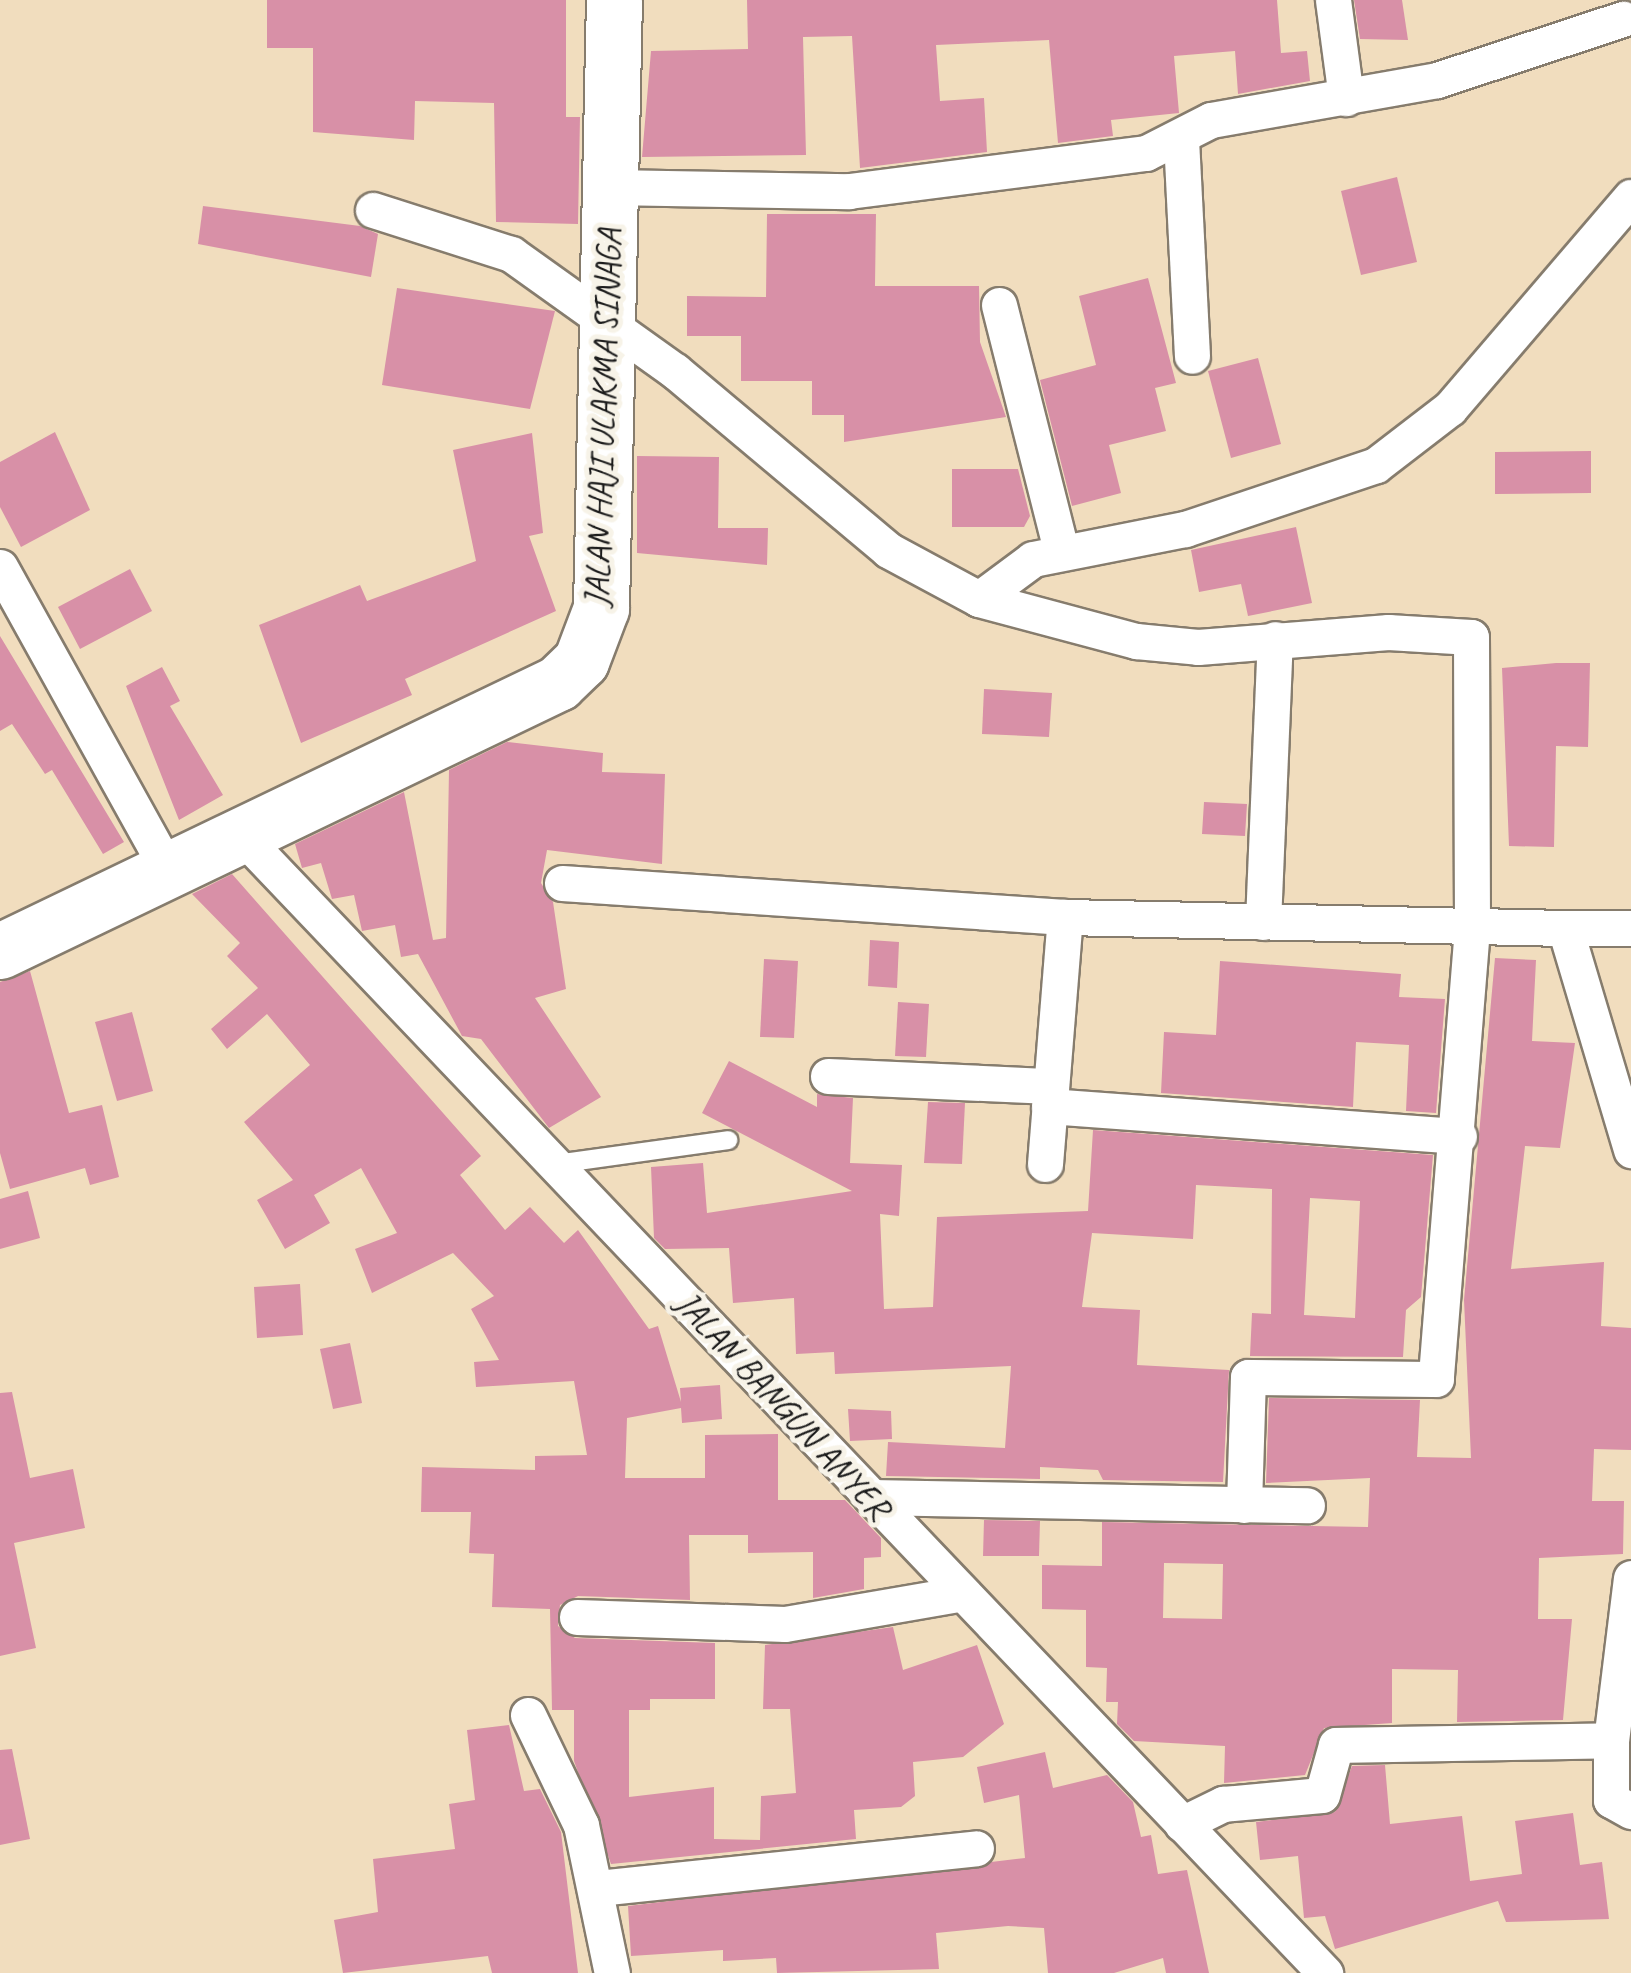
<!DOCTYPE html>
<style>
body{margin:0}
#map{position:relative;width:1631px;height:1973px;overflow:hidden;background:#f1ddbe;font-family:Caveat,sans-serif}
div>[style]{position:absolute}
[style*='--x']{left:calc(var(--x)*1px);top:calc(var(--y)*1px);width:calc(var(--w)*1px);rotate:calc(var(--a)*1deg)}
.building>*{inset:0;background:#d890a7}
.roads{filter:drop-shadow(2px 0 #867c6d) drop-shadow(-2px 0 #867c6d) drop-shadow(0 2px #867c6d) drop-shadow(0 -2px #867c6d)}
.service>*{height:18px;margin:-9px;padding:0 9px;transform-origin:9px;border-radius:9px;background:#fff}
.minor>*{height:35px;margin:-17.5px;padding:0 17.5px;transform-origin:17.5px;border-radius:17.5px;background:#fff}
.primary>*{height:55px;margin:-27.5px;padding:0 27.5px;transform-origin:27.5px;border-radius:27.5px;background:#fff}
span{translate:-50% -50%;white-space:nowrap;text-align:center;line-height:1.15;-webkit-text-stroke:10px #f7f3e8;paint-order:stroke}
.street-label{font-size:35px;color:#1c1c1c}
</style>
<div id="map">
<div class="building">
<i style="clip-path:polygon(267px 0,566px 0,566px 117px,580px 117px,578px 224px,496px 222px,494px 103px,415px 101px,414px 140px,313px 132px,313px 48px,267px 48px)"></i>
<i style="clip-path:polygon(747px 0,1277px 0,1281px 53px,1307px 51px,1310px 81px,1238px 94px,1235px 51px,1174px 56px,1179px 113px,1111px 120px,1113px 136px,1058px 143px,1049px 40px,936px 45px,940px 101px,984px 98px,987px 152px,860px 168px,852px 36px,803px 37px,806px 155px,642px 157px,651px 51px,748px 49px)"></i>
<i style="clip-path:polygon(1354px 0,1402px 0,1408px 40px,1360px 39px)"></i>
<i style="clip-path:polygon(1397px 177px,1417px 262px,1361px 275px,1341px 191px)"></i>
<i style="clip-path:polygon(203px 206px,360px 226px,378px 234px,371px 277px,198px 244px)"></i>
<i style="clip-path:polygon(767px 214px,876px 214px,875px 286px,979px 286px,980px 342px,1006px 417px,844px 442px,844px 415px,812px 415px,812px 381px,741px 381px,741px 336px,687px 336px,687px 296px,766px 297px)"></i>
<i style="clip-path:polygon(1148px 278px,1176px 383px,1155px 388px,1166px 431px,1109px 445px,1121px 493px,1072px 506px,1040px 380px,1096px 365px,1079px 296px)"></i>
<i style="clip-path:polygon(397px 288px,555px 311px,530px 409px,382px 385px)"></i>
<i style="clip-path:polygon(1258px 358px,1281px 444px,1231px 458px,1208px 371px)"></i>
<i style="clip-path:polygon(55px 432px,90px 510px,21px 547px,0 507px,0 462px)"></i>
<i style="clip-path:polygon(532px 433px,543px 533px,529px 536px,556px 611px,405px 679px,412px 695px,301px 743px,259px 625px,360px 585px,367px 601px,476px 561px,453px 450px)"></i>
<i style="clip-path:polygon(1591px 451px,1591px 493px,1495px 494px,1495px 452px)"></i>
<i style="clip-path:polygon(637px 456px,719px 457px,718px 528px,768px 528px,767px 565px,637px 553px)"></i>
<i style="clip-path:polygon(952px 469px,1018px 469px,1030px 516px,1024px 527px,952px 527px)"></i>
<i style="clip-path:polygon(1296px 527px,1312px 603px,1248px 616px,1241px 584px,1199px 592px,1191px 550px)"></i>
<i style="clip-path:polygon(130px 569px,152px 611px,80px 649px,58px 607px)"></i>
<i style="clip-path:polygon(0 636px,124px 842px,103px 854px,52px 770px,45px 774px,12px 724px,0 731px)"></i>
<i style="clip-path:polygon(1556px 663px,1590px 663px,1588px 747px,1556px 746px,1554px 847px,1509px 846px,1502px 668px)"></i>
<i style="clip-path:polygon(162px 667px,180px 701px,170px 706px,223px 795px,179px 820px,126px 686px)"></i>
<i style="clip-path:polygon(984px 689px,1052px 693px,1049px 737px,982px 734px)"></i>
<i style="clip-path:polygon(507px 742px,603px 753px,602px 772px,665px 774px,662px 864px,547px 850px,541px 883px,553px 902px,566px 989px,535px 998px,601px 1097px,549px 1128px,481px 1039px,462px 1036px,418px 954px,401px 957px,395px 925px,362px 931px,354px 895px,332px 899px,321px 863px,302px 868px,295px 844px,404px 792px,433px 940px,446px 938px,449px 770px)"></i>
<i style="clip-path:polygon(1204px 802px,1247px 804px,1245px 836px,1202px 834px)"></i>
<i style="clip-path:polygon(232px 874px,481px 1156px,460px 1175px,505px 1230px,530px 1207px,564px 1243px,578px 1230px,649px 1329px,658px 1326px,681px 1402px,680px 1388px,720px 1385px,722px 1419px,682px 1423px,681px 1408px,627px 1418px,625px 1478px,705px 1478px,705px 1435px,778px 1434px,778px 1500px,845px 1500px,881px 1538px,881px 1557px,864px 1558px,864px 1589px,813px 1598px,813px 1552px,748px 1553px,748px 1535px,689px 1535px,690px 1600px,578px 1596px,560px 1605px,558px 1626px,575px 1638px,715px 1643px,715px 1699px,650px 1699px,650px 1710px,629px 1710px,629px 1797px,714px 1787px,714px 1839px,760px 1840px,761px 1796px,796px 1793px,790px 1709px,763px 1709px,765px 1645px,893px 1627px,903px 1670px,977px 1645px,1004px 1724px,963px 1757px,913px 1762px,915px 1796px,901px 1807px,854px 1810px,856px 1839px,611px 1864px,574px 1761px,574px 1710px,552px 1710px,550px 1609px,492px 1607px,494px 1554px,469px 1553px,471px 1512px,421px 1512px,422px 1467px,535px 1470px,535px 1456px,587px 1455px,574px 1381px,476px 1387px,474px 1362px,499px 1360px,471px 1309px,494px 1296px,453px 1253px,372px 1293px,355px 1249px,397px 1233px,361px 1168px,314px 1195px,330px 1223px,285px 1249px,257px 1200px,293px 1180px,244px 1122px,310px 1065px,267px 1014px,227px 1049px,211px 1029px,258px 988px,227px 956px,240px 943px,192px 894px)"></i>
<i style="clip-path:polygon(870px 940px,899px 942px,897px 988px,868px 986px)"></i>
<i style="clip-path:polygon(evenodd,1495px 958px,1536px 960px,1532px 1041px,1575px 1043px,1560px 1148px,1525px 1146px,1511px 1269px,1604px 1262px,1601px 1326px,1631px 1328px,1631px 1450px,1594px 1449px,1592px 1501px,1624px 1501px,1623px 1554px,1539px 1558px,1538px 1619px,1572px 1619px,1563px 1720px,1457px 1722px,1458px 1670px,1392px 1669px,1392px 1723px,1324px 1728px,1305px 1775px,1224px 1783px,1225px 1746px,1134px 1741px,1117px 1724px,1118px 1702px,1106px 1702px,1107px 1668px,1086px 1667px,1086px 1610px,1042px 1609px,1042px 1565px,1102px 1566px,1102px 1522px,1368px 1527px,1370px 1478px,1266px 1483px,1269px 1398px,1420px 1400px,1417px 1457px,1471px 1458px,1464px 1300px,1495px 958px,1164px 1563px,1223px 1564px,1222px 1619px,1163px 1618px,1164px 1563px)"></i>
<i style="clip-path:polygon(764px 959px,798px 961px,794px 1038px,760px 1037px)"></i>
<i style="clip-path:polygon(1220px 961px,1401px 974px,1399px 997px,1445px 999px,1436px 1113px,1406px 1111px,1409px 1045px,1356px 1042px,1353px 1107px,1161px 1093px,1164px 1032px,1216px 1035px)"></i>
<i style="clip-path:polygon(30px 971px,69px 1113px,102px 1105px,119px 1177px,90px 1185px,85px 1168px,10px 1189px,0 1153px,0 982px)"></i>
<i style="clip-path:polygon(898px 1002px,929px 1004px,926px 1057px,895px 1056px)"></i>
<i style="clip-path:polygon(132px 1012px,153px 1091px,117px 1101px,95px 1022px)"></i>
<i style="clip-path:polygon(evenodd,729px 1061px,817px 1107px,817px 1094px,853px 1098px,850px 1163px,902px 1165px,899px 1216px,880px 1214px,884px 1309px,933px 1307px,937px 1217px,1088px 1211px,1093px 1130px,1433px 1155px,1421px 1297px,1406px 1310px,1403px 1357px,1250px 1356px,1252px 1313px,1271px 1314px,1272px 1189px,1196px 1185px,1193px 1239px,1092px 1233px,1082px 1307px,1140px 1310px,1137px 1365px,1229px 1370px,1223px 1482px,1103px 1480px,1098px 1470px,1040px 1467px,1040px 1479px,886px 1476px,888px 1442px,1005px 1448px,1011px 1366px,835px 1374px,834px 1352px,796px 1354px,794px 1298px,733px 1303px,729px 1248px,665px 1249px,654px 1238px,651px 1167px,703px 1163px,707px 1213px,852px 1191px,702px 1113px,729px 1061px,1310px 1198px,1360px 1201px,1355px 1318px,1304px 1315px,1310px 1198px)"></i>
<i style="clip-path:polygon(928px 1102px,965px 1103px,962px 1164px,924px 1163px)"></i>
<i style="clip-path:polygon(28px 1191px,40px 1238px,0 1249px,0 1199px)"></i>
<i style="clip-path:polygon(300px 1284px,303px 1335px,257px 1338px,254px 1287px)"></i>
<i style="clip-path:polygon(350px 1343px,362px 1403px,333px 1409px,320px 1349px)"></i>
<i style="clip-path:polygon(12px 1392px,30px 1478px,73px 1469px,85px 1528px,14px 1543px,36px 1648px,0 1656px,0 1393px)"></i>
<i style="clip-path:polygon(848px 1409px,891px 1411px,892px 1439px,850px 1441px)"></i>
<i style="clip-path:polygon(984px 1520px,1040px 1521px,1039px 1556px,983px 1556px)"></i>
<i style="clip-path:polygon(509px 1725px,524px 1791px,540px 1789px,561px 1832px,578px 1973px,492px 1973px,488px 1956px,343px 1973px,334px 1920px,378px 1912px,373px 1859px,455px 1849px,449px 1804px,475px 1800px,467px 1730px)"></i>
<i style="clip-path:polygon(12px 1749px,30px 1839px,0 1845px,0 1750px)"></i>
<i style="clip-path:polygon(1045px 1752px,1053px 1788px,1107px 1775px,1133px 1802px,1141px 1837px,1151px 1835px,1158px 1874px,1187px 1870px,1209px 1973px,1166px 1973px,1163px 1958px,1114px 1973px,1048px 1973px,1044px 1928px,1008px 1926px,936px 1933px,939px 1969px,777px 1973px,776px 1958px,723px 1961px,723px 1950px,631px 1956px,628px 1906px,1025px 1858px,1019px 1795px,984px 1803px,977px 1767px)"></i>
<i style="clip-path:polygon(1385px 1765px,1390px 1824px,1462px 1816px,1470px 1881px,1522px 1874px,1515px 1821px,1573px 1813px,1580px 1865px,1602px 1862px,1609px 1919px,1506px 1922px,1498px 1901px,1335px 1949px,1325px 1916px,1304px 1918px,1298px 1856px,1260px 1860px,1256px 1822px,1335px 1812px,1352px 1766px)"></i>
</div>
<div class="roads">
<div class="service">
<i style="--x:556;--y:1164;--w:174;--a:-7.9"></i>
</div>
<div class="minor">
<i style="--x:1333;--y:0;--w:99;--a:82.4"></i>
<i style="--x:1181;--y:139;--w:217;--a:87.1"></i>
<i style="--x:610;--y:187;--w:239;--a:1"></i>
<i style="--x:849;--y:191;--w:299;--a:-7.3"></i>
<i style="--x:1146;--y:153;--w:73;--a:-26.9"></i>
<i style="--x:1211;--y:120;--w:230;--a:-10"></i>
<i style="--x:1437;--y:80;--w:196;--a:-18.2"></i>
<i style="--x:373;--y:210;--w:145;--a:17.7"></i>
<i style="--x:511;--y:254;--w:201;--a:35.5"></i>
<i style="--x:675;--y:371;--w:278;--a:40"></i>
<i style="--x:888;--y:550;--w:103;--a:28.3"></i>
<i style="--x:979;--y:599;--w:163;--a:15"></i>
<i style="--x:1136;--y:641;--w:62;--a:5.5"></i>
<i style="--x:1198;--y:647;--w:191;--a:-4.5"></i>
<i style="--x:1388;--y:632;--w:83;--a:3.4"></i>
<i style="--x:1471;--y:637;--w:291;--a:89.8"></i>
<i style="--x:1472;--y:928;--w:452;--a:94.6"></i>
<i style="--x:1436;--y:1379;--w:188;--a:-179.4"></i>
<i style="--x:1248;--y:1377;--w:128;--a:91.8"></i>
<i style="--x:999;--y:305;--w:253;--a:75.8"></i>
<i style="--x:0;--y:567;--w:346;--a:61"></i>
<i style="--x:979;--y:599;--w:67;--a:-36.5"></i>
<i style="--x:1033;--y:559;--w:155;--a:-11.2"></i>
<i style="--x:1185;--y:529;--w:201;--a:-18.5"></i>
<i style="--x:1376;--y:465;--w:93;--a:-37.6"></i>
<i style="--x:1450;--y:408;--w:278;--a:-49.4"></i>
<i style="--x:241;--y:835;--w:1572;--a:46.39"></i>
<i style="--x:562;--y:883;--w:504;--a:3.87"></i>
<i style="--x:1065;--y:917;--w:500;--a:1.26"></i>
<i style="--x:1565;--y:928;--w:232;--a:73.4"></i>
<i style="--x:1263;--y:922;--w:283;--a:-87.6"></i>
<i style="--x:1565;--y:928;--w:66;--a:0"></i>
<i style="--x:828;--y:1076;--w:223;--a:2.6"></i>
<i style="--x:1049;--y:1106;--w:411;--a:4.2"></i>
<i style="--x:1045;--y:1164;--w:248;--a:-85.4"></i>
<i style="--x:871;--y:1497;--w:436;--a:1.1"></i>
<i style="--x:1631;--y:1578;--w:163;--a:97"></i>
<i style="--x:1611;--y:1740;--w:60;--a:90"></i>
<i style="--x:1611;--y:1800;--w:23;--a:29"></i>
<i style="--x:577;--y:1617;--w:208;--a:1.9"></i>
<i style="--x:785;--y:1624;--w:177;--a:-9.8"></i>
<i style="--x:528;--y:1715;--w:122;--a:64.3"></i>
<i style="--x:581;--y:1825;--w:151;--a:78.2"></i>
<i style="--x:1182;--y:1824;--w:46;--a:-26"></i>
<i style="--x:1223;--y:1804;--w:99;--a:-5.2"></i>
<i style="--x:1322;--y:1795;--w:52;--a:-74.4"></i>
<i style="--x:1336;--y:1745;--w:275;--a:-1"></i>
<i style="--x:598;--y:1888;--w:380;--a:-6"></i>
</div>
<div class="primary">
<i style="--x:0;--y:951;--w:619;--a:-25.65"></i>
<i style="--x:558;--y:683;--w:32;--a:-44"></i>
<i style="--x:581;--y:661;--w:57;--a:-69.3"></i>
<i style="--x:601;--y:608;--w:608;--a:-88.78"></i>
</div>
</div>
<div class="street-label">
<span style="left:603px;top:418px;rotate:-88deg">JALAN HAJI ULAKMA SINAGA</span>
<span style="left:783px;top:1405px;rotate:47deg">JALAN BANGUN ANYER</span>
</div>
</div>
